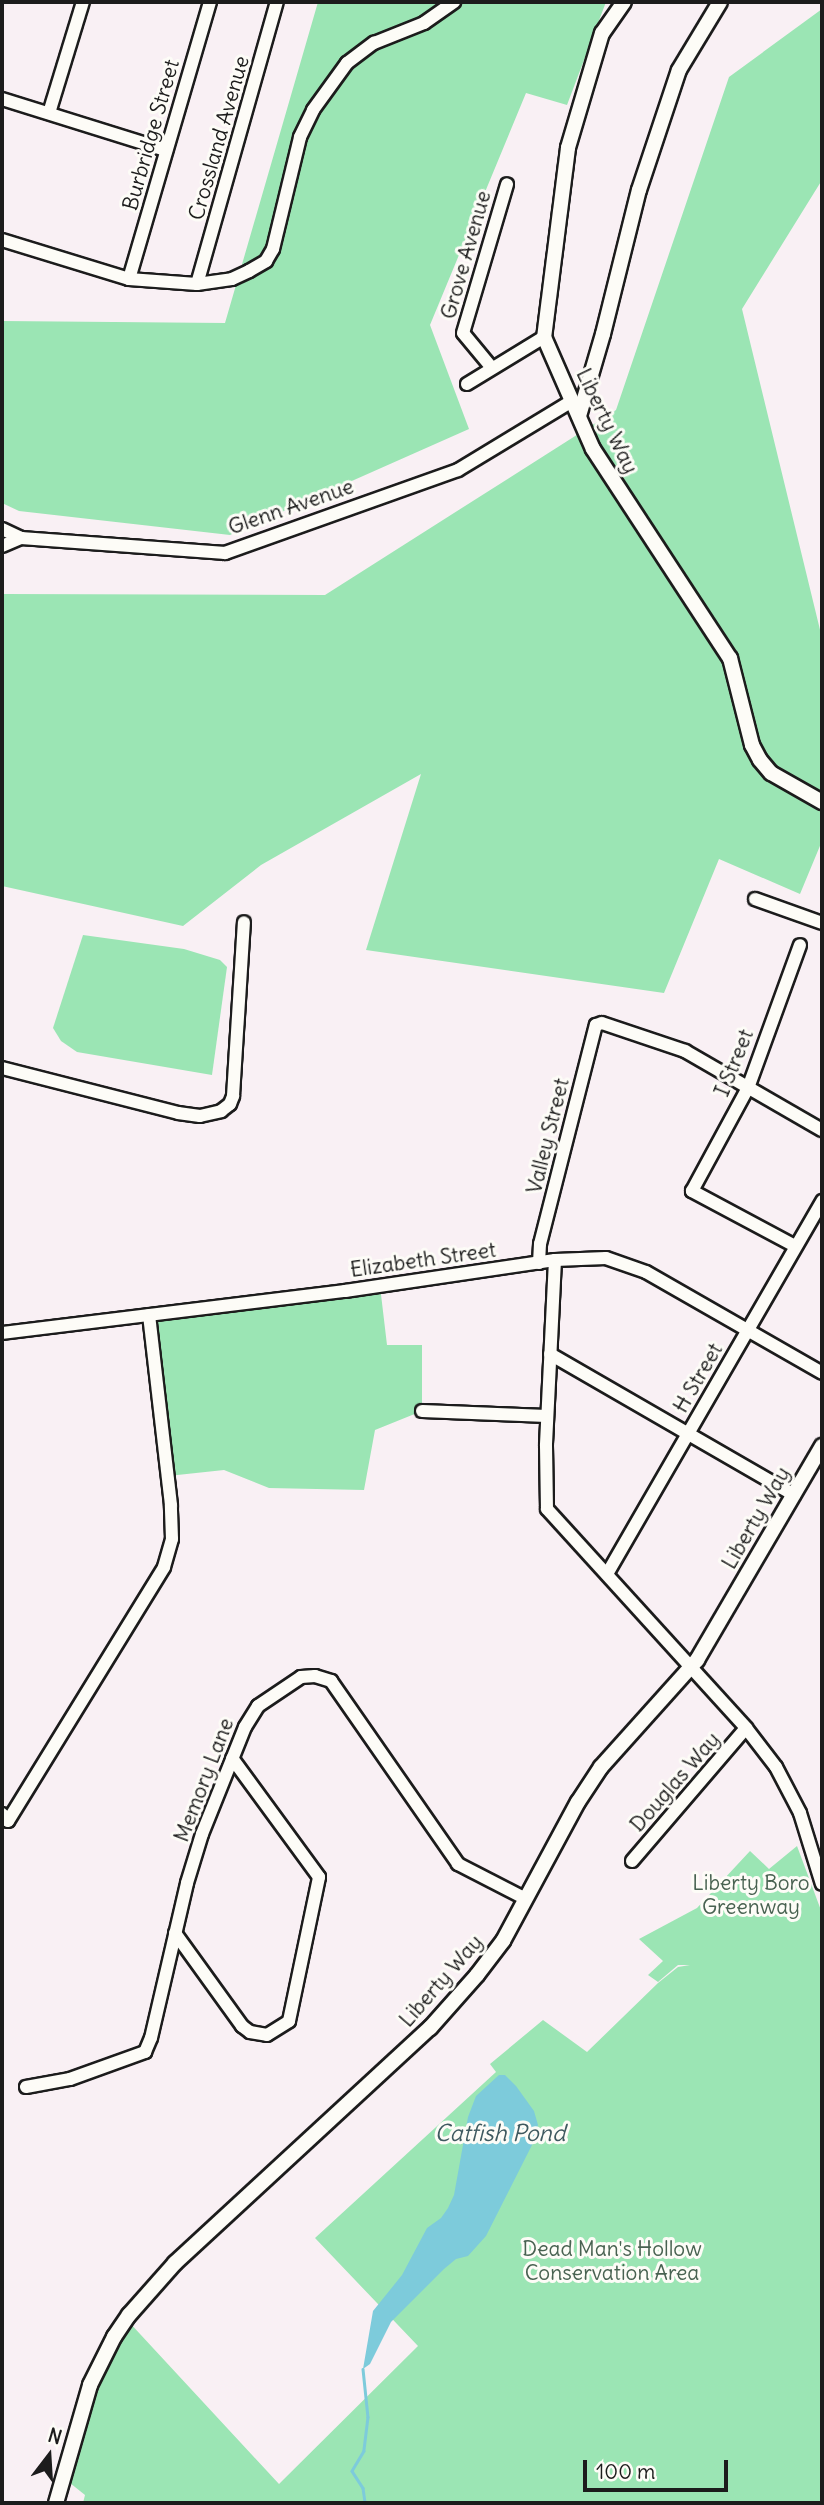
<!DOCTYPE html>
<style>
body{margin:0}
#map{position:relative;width:824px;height:2505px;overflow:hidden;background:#f9f0f4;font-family:Delius,sans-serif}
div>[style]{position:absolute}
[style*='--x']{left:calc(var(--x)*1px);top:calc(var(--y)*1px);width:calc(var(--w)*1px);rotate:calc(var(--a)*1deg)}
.green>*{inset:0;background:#9be5b4}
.water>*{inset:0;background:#7dcbdb}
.stream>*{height:2.5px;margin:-1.25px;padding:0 1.25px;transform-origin:1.25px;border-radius:1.25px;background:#7dcbdb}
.roads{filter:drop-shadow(2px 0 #1c1c1c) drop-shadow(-2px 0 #1c1c1c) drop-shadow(0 2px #1c1c1c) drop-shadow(0 -2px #1c1c1c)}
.minor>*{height:12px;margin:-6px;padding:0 6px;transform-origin:6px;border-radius:6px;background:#fdfcf7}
.tertiary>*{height:14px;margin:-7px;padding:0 7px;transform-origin:7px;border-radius:7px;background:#fdfcf7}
span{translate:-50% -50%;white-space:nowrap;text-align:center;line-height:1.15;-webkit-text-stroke:6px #fdfcf7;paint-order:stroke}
.street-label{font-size:21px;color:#1c1c1c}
.park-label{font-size:21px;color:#486251}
.water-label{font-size:23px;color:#3e595f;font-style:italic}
.frame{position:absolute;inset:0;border:4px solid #1c1c1c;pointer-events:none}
.north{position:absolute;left:14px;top:2421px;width:70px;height:70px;-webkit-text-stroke:5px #fdfcf7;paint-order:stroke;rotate:17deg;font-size:19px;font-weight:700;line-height:28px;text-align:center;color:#1c1c1c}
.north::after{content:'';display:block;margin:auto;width:24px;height:32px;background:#1c1c1c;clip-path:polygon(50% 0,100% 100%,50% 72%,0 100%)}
.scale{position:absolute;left:583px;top:2460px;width:145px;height:32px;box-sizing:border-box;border:4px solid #1c1c1c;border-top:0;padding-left:9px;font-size:21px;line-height:24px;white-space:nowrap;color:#1c1c1c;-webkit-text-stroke:5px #fdfcf7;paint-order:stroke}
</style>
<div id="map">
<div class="green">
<i style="clip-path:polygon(318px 2px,606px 2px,567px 105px,526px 93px,430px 325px,469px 429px,230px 535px,19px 511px,2px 503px,2px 321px,225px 323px)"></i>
<i style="clip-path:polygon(822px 9px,822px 180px,742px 309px,822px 638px,822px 841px,800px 894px,719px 859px,664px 993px,366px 950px,421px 774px,261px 865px,183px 926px,2px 886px,2px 594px,325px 595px,616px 410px,729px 77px)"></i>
<i style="clip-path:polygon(83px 935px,184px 949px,220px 960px,227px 967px,212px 1075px,77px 1052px,61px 1041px,53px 1028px)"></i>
<i style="clip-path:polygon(380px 1286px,387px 1345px,422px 1345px,422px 1411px,375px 1430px,364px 1490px,269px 1488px,224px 1470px,168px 1476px,149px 1315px)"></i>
<i style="clip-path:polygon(797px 1846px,822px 1913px,822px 2503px,83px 2503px,85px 2495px,65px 2479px,83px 2414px,128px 2321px,279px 2484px,418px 2346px,315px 2238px,496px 2072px,490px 2064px,543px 2020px,587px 2052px,658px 1983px,678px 1967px,690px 1965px,678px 1965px,658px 1982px,648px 1975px,663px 1961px,639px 1939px,697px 1908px,750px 1851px,769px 1869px)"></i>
</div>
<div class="water">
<i style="clip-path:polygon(499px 2075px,505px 2075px,516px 2086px,534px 2111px,538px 2125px,533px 2143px,486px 2236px,468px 2256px,456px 2259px,444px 2269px,391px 2322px,370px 2364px,363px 2369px,373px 2311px,402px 2275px,427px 2228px,441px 2218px,448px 2208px,454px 2195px,468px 2117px,476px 2096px)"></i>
</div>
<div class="stream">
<i style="--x:363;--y:2369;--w:48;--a:84.1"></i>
<i style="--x:368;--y:2417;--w:34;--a:97"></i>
<i style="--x:364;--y:2451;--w:23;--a:121"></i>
<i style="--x:352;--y:2471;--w:20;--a:57"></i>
<i style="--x:363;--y:2488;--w:15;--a:82"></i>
</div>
<div class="roads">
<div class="minor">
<i style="--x:2;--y:99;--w:172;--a:17.3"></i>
<i style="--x:49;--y:113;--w:116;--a:-73"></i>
<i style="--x:2;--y:240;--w:133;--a:17.1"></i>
<i style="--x:129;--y:279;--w:68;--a:4.2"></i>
<i style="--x:197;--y:284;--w:35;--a:-8"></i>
<i style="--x:232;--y:279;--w:19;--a:-25"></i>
<i style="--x:249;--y:271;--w:20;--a:-30"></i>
<i style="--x:266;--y:261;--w:14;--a:-60"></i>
<i style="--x:273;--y:249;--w:115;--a:-76.4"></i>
<i style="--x:300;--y:137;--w:30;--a:-64"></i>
<i style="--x:313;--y:110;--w:58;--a:-54.1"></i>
<i style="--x:347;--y:63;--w:34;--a:-37"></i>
<i style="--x:374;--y:43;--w:54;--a:-21.8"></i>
<i style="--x:424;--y:23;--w:37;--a:-35"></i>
<i style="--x:129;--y:279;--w:289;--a:-73.7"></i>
<i style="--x:197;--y:284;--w:293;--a:-74.2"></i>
<i style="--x:492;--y:368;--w:45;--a:-129.6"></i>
<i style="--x:463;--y:333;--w:155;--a:-73.5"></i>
<i style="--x:467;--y:384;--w:90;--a:-31.4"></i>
<i style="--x:2;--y:529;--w:21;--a:25"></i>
<i style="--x:2;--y:546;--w:21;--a:-23"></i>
<i style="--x:21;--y:538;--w:205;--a:4.2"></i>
<i style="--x:225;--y:553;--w:247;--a:-19.6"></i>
<i style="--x:458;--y:470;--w:133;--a:-31.2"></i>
<i style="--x:755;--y:899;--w:71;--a:19.7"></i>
<i style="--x:2;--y:1068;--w:182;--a:14.3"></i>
<i style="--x:178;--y:1113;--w:22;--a:8"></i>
<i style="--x:200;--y:1116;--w:22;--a:-13"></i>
<i style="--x:221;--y:1111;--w:11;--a:-38"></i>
<i style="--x:230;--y:1104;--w:9;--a:-69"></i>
<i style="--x:233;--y:1096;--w:174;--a:-86.4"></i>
<i style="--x:795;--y:1246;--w:117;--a:-151.9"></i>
<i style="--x:692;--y:1191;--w:117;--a:-61.5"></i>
<i style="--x:748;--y:1088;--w:152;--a:-70"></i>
<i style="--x:555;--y:1260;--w:186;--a:92.8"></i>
<i style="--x:546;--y:1446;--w:63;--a:89.1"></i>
<i style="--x:547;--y:1509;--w:296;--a:47.7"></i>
<i style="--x:746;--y:1728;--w:49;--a:52.4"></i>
<i style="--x:776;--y:1767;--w:52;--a:62.4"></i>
<i style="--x:800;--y:1813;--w:74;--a:72.8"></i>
<i style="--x:539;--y:1263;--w:19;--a:-87"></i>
<i style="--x:540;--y:1244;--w:226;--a:-75.7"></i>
<i style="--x:596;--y:1025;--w:6;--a:-18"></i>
<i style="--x:602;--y:1023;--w:88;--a:18.6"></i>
<i style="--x:685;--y:1051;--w:158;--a:30"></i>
<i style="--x:2;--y:1333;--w:346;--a:-7"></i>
<i style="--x:345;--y:1291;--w:212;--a:-8.4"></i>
<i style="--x:555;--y:1260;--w:51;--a:-2.2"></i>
<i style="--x:606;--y:1258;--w:42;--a:19.3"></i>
<i style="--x:646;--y:1272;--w:203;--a:29.8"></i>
<i style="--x:550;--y:1354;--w:282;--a:30"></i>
<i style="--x:422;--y:1411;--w:125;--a:2.3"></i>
<i style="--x:607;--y:1574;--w:431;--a:-60"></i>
<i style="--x:2;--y:1814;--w:9;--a:49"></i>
<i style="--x:8;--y:1821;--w:298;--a:-58.4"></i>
<i style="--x:164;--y:1567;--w:29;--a:-74"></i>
<i style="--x:172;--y:1539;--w:34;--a:-92"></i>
<i style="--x:171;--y:1505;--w:191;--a:-96.6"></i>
<i style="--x:632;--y:1861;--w:175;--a:-49.4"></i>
<i style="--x:175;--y:1933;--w:115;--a:54.2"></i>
<i style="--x:242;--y:2026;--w:10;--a:37"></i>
<i style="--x:250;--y:2032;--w:17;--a:10"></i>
<i style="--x:267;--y:2035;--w:26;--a:-32"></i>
<i style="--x:289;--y:2021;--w:147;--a:-78.2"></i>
<i style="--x:319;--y:1877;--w:147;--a:-126.2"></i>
<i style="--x:26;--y:2087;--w:45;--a:-10.3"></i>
<i style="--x:70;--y:2079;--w:80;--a:-19.8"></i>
<i style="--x:145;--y:2052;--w:15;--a:-67"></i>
<i style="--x:151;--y:2038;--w:159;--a:-76.9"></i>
<i style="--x:187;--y:1883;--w:51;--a:-73"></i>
<i style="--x:202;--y:1834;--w:115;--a:-68.1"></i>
<i style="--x:245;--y:1727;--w:25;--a:-58"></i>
<i style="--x:258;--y:1706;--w:52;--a:-34"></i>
<i style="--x:301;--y:1677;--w:14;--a:-4"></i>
<i style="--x:315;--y:1676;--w:17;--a:17"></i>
<i style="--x:331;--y:1681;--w:223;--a:55.2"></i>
<i style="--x:458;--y:1864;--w:76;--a:27.2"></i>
</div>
<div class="tertiary">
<i style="--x:624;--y:2;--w:38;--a:125"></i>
<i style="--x:602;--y:33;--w:120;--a:106.5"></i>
<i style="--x:568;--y:148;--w:191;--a:97.2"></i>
<i style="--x:544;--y:337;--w:122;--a:66.4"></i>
<i style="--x:593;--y:449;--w:250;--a:56.8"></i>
<i style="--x:730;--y:658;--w:90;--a:75.8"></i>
<i style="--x:752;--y:745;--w:17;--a:62"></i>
<i style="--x:760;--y:760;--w:17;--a:50"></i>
<i style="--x:771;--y:773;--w:59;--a:29.6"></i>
<i style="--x:579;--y:416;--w:85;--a:-73.7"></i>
<i style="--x:603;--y:334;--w:148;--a:-76"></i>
<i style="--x:639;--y:190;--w:126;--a:-71.6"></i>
<i style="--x:679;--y:70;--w:79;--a:-58.9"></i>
<i style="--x:56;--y:2503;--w:123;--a:-73.9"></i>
<i style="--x:90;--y:2385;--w:54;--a:-63.4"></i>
<i style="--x:114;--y:2337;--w:27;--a:-56"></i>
<i style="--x:129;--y:2315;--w:69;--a:-48.5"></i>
<i style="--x:175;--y:2263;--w:347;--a:-42.7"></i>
<i style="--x:430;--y:2028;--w:71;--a:-48.4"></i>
<i style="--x:477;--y:1975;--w:43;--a:-52.6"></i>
<i style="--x:503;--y:1941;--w:158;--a:-61.7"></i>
<i style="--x:578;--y:1802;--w:42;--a:-56.7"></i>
<i style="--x:601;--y:1767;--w:144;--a:-48.1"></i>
<i style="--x:697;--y:1660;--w:248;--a:-59.7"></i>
</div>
</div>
<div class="street-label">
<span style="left:151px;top:135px;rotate:-74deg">Burbridge Street</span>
<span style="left:219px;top:138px;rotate:-74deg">Crossland Avenue</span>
<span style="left:466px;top:255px;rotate:-74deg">Grove Avenue</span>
<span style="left:607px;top:421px;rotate:64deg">Liberty Way</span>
<span style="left:291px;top:507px;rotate:-19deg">Glenn Avenue</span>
<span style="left:734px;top:1063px;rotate:-68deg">I Street</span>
<span style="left:548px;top:1136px;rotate:-76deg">Valley Street</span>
<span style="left:423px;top:1260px;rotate:-8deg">Elizabeth Street</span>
<span style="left:698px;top:1378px;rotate:-60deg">H Street</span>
<span style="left:756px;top:1518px;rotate:-60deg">Liberty Way</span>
<span style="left:204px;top:1780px;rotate:-69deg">Memory Lane</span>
<span style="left:675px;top:1782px;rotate:-49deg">Douglas Way</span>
<span style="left:441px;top:1981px;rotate:-49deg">Liberty Way</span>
</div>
<div class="park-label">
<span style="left:751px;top:1895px">Liberty Boro<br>Greenway</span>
<span style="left:612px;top:2261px">Dead Man's Hollow<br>Conservation Area</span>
</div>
<div class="water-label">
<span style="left:500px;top:2133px">Catfish Pond</span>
</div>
<div class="frame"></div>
<div class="north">N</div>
<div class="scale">100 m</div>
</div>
